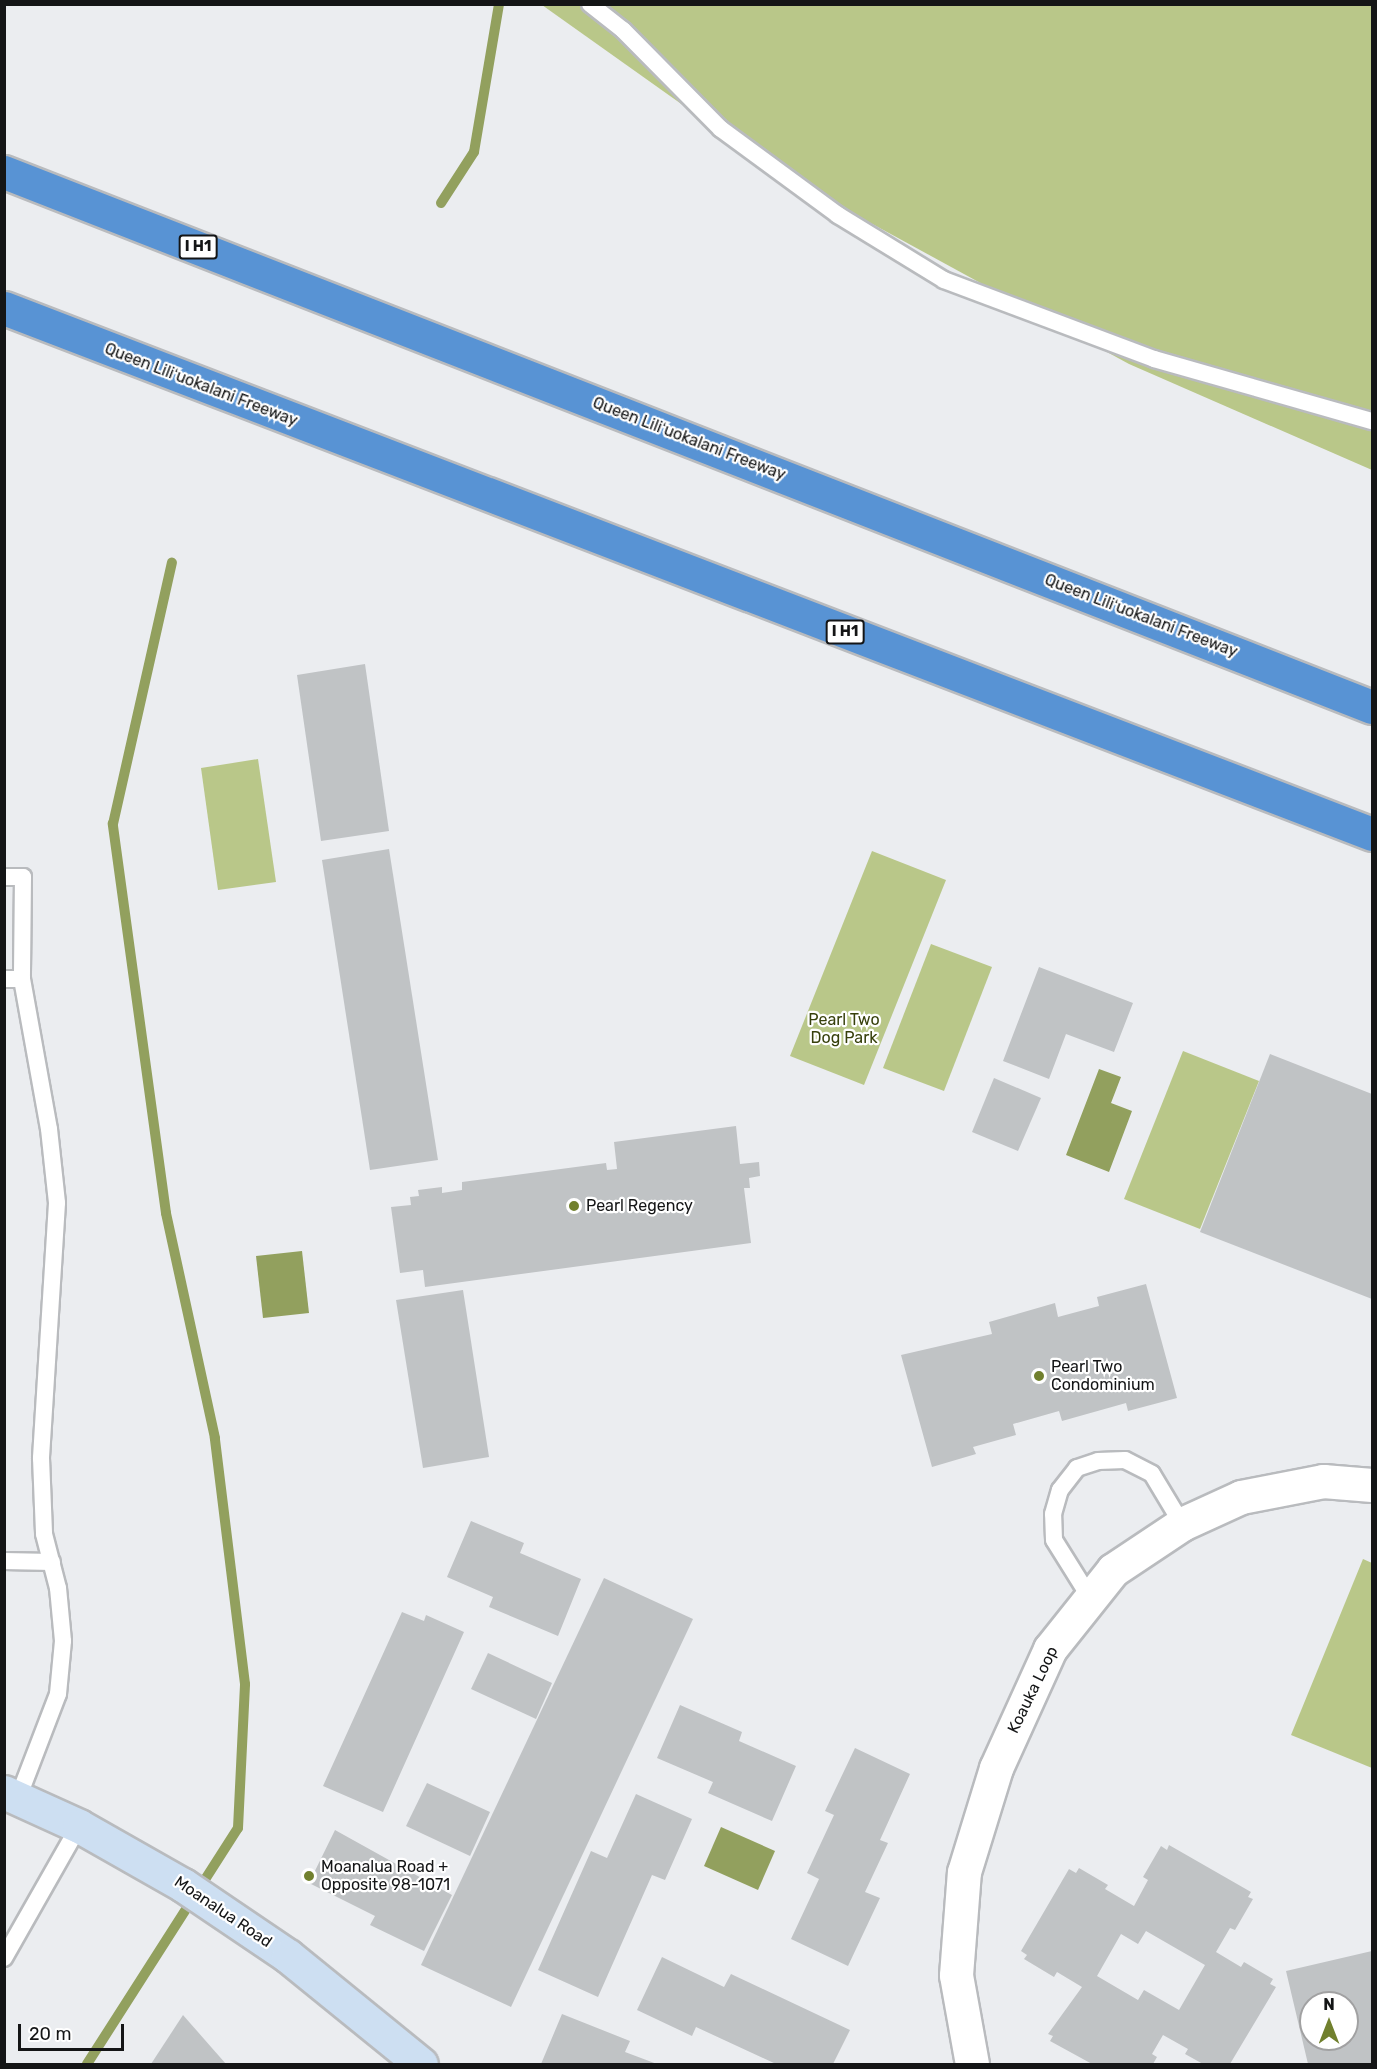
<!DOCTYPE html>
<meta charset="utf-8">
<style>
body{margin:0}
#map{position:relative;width:1377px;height:2069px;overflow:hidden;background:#ebedf0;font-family:Rubik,sans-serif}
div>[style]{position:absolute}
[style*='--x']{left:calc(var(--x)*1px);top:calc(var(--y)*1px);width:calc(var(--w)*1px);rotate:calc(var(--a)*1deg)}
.green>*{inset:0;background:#b9c789}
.water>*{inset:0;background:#92a05e}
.stream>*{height:10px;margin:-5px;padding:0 5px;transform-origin:5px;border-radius:5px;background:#92a05e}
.building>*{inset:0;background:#c0c3c5}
.roads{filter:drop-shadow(2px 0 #b9bbbe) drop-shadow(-2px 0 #b9bbbe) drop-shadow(0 2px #b9bbbe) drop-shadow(0 -2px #b9bbbe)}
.service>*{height:16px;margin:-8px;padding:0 8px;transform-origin:8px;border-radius:8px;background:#fff}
.minor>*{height:33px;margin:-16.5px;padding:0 16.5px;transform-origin:16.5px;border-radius:16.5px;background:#fff}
.secondary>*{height:33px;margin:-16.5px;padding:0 16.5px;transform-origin:16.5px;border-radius:16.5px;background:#cddff2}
.motorway>*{height:33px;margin:-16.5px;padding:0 16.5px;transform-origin:16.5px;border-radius:16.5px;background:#5893d4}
.dots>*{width:16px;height:16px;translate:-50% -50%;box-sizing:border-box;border:3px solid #fff;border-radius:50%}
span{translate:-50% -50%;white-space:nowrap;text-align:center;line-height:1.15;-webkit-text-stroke:4.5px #fff;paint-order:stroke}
.shield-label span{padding:2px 4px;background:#fff;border:2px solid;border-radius:4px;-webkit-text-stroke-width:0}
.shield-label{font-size:15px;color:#141516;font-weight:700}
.street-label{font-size:16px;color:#141516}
.park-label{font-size:16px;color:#37400c}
.poi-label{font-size:16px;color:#141516}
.left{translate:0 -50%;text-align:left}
.frame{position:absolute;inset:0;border:6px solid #141516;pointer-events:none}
.north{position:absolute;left:1299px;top:1991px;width:60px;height:60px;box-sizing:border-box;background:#fff;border:2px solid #a1a1a2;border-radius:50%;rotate:0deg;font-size:16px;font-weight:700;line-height:24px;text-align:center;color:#141516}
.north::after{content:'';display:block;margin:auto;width:21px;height:27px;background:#71802e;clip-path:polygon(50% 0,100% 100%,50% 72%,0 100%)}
.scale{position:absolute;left:18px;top:2024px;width:106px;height:27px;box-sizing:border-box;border:3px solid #141516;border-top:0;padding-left:8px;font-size:18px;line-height:21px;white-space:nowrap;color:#141516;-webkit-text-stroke:4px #fff;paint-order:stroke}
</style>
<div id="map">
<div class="green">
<i style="clip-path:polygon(542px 5px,1372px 5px,1372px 470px,1129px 364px,777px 172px)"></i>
<i style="clip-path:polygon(258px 759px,276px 882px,218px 890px,201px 768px)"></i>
<i style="clip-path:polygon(872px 851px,946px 880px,864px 1085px,790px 1056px)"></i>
<i style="clip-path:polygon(931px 944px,992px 967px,944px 1091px,883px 1068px)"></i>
<i style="clip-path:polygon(1183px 1051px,1259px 1081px,1200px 1229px,1124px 1199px)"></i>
<i style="clip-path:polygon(1363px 1559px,1372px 1563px,1372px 1768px,1291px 1735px)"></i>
</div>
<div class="water">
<i style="clip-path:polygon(1099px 1069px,1121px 1077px,1111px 1103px,1132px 1111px,1109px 1172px,1066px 1155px)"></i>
<i style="clip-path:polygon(302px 1251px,309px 1313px,263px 1318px,256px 1256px)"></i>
<i style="clip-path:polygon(721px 1827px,775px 1851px,758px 1890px,704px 1866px)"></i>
</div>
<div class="stream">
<i style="--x:441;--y:203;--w:61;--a:-57.1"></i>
<i style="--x:474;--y:152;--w:150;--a:-80.4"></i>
<i style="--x:87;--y:2064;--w:280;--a:-57.4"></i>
<i style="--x:238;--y:1828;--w:144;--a:-87.2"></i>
<i style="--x:245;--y:1684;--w:248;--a:-97"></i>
<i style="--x:215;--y:1438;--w:230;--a:-102.3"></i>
<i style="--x:166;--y:1213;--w:393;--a:-97.8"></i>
<i style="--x:113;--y:824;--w:268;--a:-77.3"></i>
</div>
<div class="building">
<i style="clip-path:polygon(365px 664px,389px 831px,321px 841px,297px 675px)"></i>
<i style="clip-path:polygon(389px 849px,438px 1160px,370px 1170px,322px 860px)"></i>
<i style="clip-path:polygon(1039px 967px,1133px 1003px,1114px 1052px,1066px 1034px,1049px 1079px,1003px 1061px)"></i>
<i style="clip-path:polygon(1270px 1054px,1372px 1094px,1372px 1299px,1200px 1232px)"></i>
<i style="clip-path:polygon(994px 1078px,1041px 1098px,1018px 1151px,972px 1132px)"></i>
<i style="clip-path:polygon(736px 1126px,740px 1164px,759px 1162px,760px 1176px,749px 1178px,750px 1188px,744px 1188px,751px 1243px,425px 1287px,423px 1270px,400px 1273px,391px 1207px,411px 1205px,410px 1197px,419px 1196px,418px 1190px,442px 1187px,442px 1193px,462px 1190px,462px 1182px,606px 1163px,607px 1170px,617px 1169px,614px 1142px)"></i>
<i style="clip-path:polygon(1146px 1284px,1177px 1398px,1128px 1411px,1126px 1403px,1062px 1421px,1059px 1411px,1013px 1424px,1016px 1435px,973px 1447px,976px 1454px,932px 1467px,901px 1355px,992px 1334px,989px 1322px,1055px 1303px,1058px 1317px,1099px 1306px,1097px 1297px)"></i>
<i style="clip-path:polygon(463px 1290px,489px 1457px,423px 1468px,396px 1300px)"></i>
<i style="clip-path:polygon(471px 1521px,524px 1543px,520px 1553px,581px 1579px,558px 1636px,489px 1607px,493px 1597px,447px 1577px)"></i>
<i style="clip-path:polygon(604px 1578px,693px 1619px,511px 2007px,421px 1965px)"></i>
<i style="clip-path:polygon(402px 1612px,424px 1621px,426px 1615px,464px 1632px,383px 1812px,323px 1786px)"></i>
<i style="clip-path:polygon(488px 1653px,552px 1683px,536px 1719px,471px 1689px)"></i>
<i style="clip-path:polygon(680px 1705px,742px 1732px,739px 1741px,796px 1766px,772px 1821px,708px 1793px,713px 1782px,657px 1758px)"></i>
<i style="clip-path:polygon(855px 1748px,910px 1774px,880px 1840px,888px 1843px,865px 1892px,880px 1898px,848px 1966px,791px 1939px,819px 1879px,807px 1873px,834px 1815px,825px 1811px)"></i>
<i style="clip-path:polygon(427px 1783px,490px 1812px,470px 1856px,406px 1826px)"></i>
<i style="clip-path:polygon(636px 1794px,692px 1819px,665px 1880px,652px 1875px,598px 1997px,538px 1970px,591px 1851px,607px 1858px)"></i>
<i style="clip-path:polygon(335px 1830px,452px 1895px,424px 1951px,370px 1925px,375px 1916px,309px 1883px)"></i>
<i style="clip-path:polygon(evenodd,1169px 1845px,1251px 1892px,1248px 1897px,1253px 1899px,1235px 1930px,1230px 1928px,1216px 1952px,1241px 1967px,1244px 1962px,1273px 1979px,1270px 1984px,1276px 1987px,1230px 2064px,1203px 2064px,1185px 2054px,1188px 2049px,1163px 2035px,1152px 2054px,1157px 2057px,1153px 2064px,1092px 2064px,1050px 2041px,1053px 2036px,1048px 2034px,1082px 1987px,1057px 1972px,1054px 1977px,1024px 1959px,1027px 1955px,1021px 1951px,1069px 1869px,1076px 1873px,1079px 1868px,1108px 1885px,1105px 1889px,1134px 1906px,1148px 1880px,1143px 1877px,1161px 1846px,1167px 1850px,1169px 1845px,1146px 1931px,1205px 1965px,1179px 2010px,1144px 1990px,1138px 2000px,1097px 1976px,1121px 1934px,1138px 1944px,1146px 1931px)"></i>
<i style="clip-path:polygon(evenodd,1372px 1951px,1372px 2064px,1308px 2064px,1286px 1971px,1372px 1951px,1311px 2003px,1347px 2003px,1347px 2039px,1311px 2039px,1311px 2003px)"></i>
<i style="clip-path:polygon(662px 1957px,724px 1987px,731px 1974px,850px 2030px,833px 2064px,776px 2064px,696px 2027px,692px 2036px,637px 2010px)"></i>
<i style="clip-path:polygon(562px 2014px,630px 2041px,625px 2052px,657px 2064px,541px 2064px)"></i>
<i style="clip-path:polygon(183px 2015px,226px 2064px,151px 2064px)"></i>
</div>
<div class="roads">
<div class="service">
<i style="--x:590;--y:4;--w:42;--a:38.2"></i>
<i style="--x:623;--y:30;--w:139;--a:45.3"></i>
<i style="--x:721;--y:129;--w:145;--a:36.3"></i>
<i style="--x:838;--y:215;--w:124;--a:31.5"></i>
<i style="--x:944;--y:280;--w:224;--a:20.6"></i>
<i style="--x:1154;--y:359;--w:227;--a:15.9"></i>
<i style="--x:4;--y:877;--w:19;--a:0"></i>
<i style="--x:23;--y:877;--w:102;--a:90.6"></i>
<i style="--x:22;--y:979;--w:152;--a:79.8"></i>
<i style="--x:49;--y:1129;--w:74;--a:83.8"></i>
<i style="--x:57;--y:1203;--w:256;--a:93.6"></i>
<i style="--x:41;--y:1458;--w:76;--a:87.7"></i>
<i style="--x:44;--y:1534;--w:56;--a:75.5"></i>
<i style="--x:58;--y:1588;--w:53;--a:84.6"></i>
<i style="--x:63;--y:1641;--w:53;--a:95.4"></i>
<i style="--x:58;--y:1694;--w:111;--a:111"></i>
<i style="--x:4;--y:979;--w:18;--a:0"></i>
<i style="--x:4;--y:1561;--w:48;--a:1.2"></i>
<i style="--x:1089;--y:1596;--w:66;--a:-122"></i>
<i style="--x:1054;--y:1540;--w:26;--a:-92"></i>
<i style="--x:1053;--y:1514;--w:25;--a:-74"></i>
<i style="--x:1060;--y:1490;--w:28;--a:-52"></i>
<i style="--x:1077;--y:1468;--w:22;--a:-18"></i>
<i style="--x:1098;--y:1461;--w:27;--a:-2"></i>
<i style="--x:1125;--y:1460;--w:30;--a:27"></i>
<i style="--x:1152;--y:1474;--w:58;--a:59"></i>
<i style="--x:4;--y:1958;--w:152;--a:-60.4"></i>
</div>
<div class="minor">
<i style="--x:972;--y:2064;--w:90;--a:-100.2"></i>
<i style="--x:956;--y:1975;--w:103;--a:-85.6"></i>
<i style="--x:964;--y:1872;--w:109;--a:-72.9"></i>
<i style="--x:996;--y:1768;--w:131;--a:-65.6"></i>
<i style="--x:1050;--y:1649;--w:101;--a:-51.4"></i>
<i style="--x:1113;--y:1570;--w:83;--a:-33.7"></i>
<i style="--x:1182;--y:1524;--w:65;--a:-24.6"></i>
<i style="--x:1241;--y:1497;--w:84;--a:-11"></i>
<i style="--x:1323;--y:1481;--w:49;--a:4.7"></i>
</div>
<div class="secondary">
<i style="--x:4;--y:1792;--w:82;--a:24.4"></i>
<i style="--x:79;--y:1826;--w:120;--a:29.6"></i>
<i style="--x:183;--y:1885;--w:127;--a:34.1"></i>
<i style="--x:288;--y:1956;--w:171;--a:39.1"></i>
</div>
<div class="motorway">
<i style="--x:4;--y:172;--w:1469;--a:21.36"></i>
<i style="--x:4;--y:308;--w:1466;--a:21.03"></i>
</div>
</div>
<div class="dots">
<i style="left:574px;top:1206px;background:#71802e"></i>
<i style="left:1039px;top:1376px;background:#71802e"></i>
<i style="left:309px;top:1876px;background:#71802e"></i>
</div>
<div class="shield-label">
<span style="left:198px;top:247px">I H1</span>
<span style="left:845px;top:632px">I H1</span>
</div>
<div class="street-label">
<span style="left:201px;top:385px;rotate:21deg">Queen Liliʻuokalani Freeway</span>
<span style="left:689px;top:439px;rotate:21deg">Queen Liliʻuokalani Freeway</span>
<span style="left:1141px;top:616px;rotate:21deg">Queen Liliʻuokalani Freeway</span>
<span style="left:1033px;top:1690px;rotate:-64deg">Koauka Loop</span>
<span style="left:223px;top:1912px;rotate:34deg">Moanalua Road</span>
</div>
<div class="park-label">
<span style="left:844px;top:1029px">Pearl Two<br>Dog Park</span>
</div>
<div class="poi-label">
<span class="left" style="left:586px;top:1206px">Pearl Regency</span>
<span class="left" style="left:1051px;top:1376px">Pearl Two<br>Condominium</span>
<span class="left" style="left:321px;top:1876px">Moanalua Road +<br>Opposite 98-1071</span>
</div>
<div class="frame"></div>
<div class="north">N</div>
<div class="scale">20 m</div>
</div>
